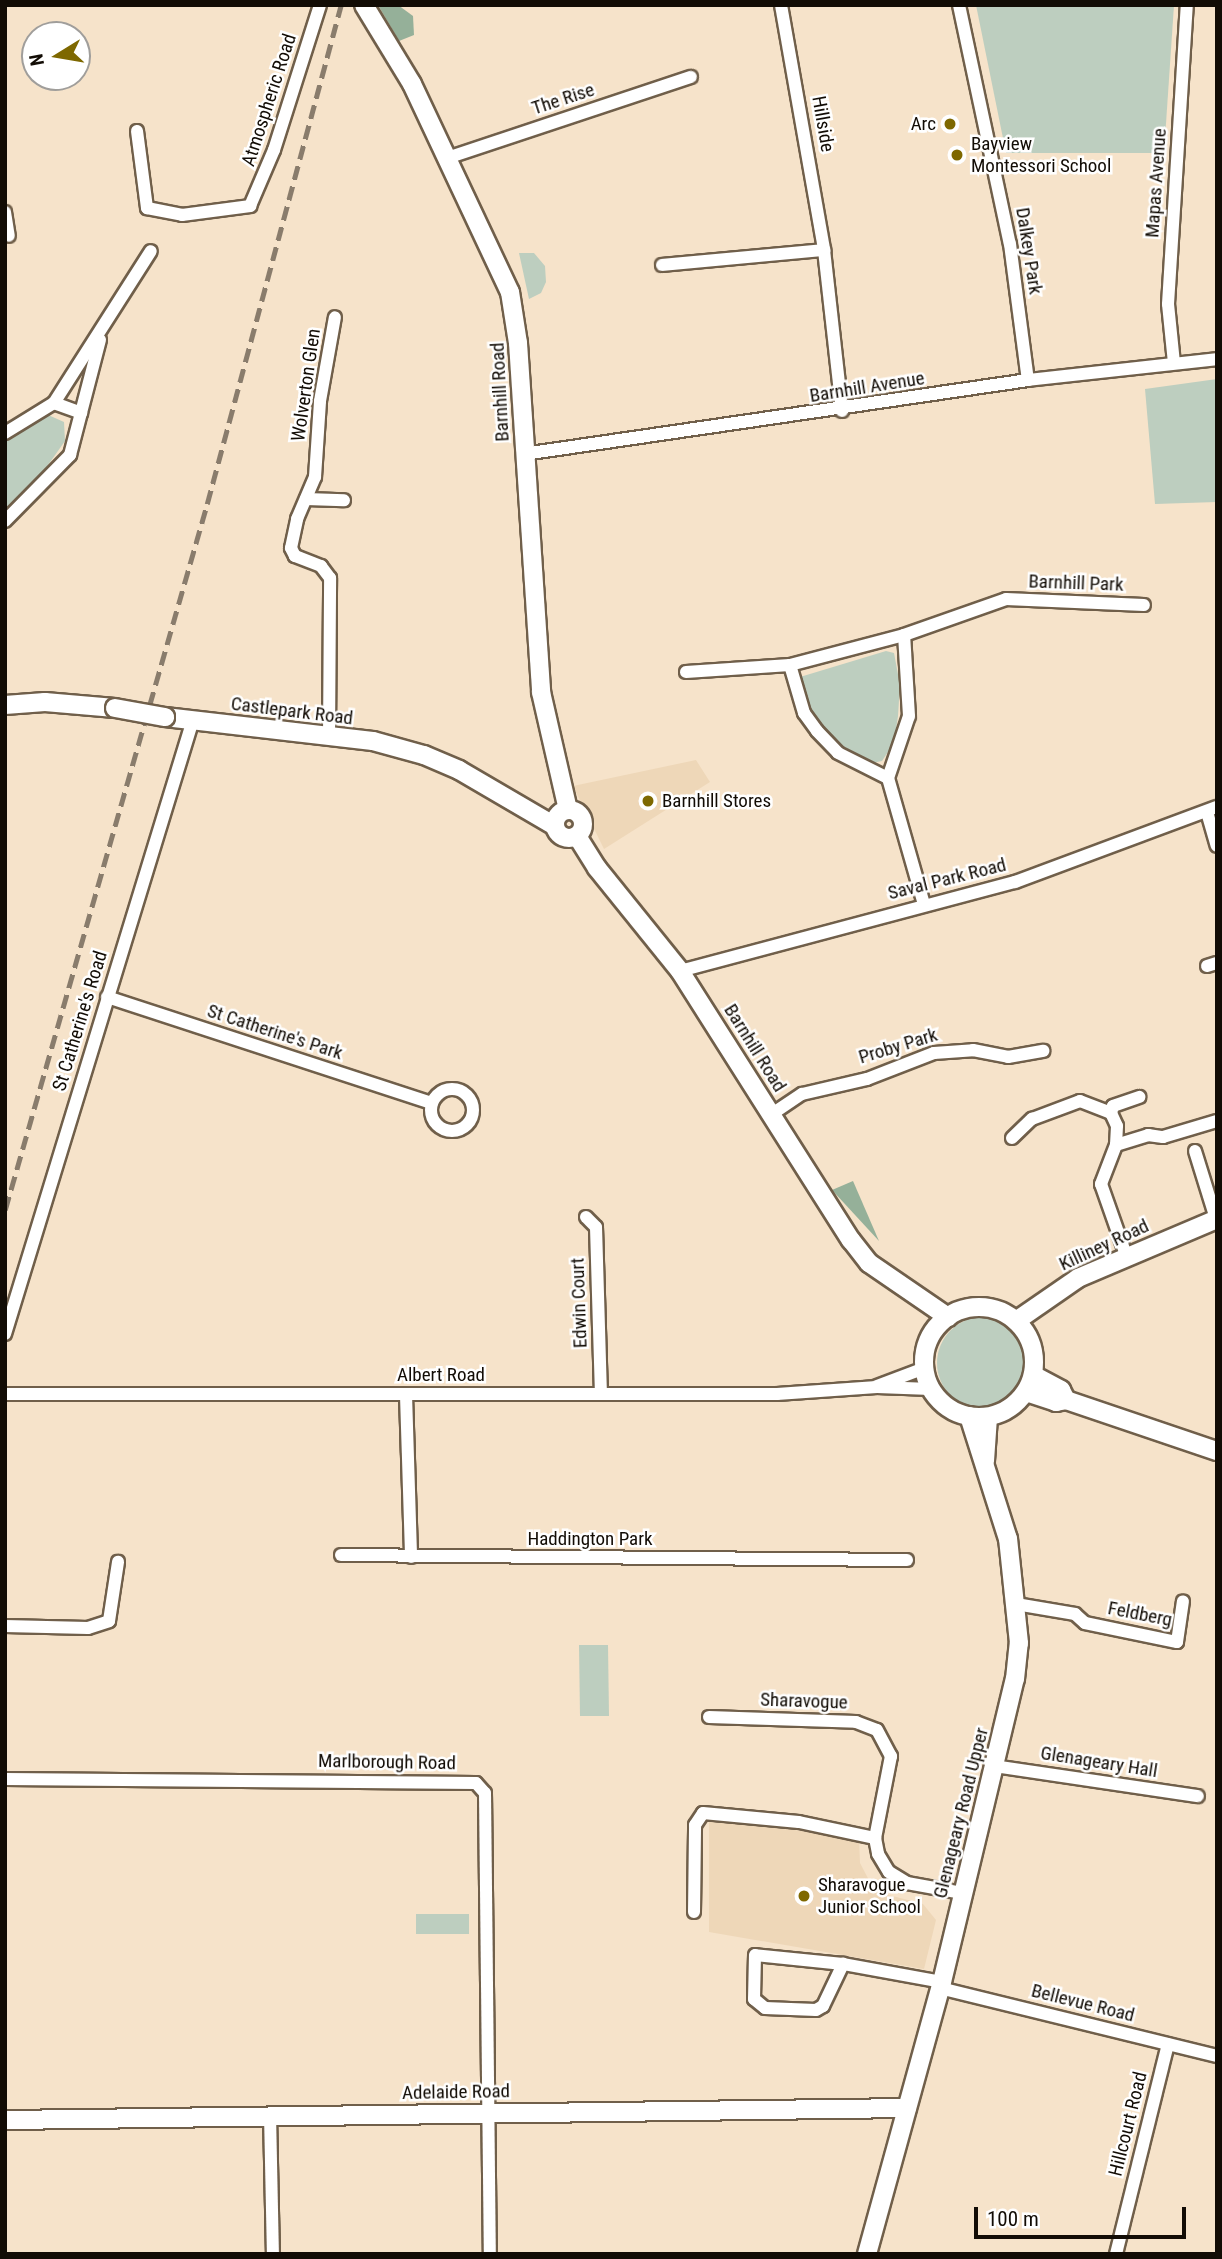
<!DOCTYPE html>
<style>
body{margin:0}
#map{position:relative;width:1222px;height:2259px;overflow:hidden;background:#f6e3ca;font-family:"Roboto Condensed",sans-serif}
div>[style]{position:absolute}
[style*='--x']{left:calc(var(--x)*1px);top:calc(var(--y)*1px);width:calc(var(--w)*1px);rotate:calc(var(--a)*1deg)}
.built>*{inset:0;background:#eed7b8}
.green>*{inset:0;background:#bdcebf}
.round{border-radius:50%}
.forest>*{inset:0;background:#95b099}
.roads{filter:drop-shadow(2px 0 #705f4a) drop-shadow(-2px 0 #705f4a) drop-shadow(0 2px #705f4a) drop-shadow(0 -2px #705f4a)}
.street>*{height:12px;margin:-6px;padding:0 6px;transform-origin:6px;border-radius:6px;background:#fff}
.street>.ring{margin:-6px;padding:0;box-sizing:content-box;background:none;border:12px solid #fff;border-radius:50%}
.secondary>*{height:18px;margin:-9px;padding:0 9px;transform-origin:9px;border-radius:9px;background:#fff}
.secondary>.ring{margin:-9px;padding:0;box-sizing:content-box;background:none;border:18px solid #fff;border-radius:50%}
.rail>*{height:4.5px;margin-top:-2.25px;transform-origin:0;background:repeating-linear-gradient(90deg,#897c6c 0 14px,transparent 0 21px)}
.bridges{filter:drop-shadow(2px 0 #705f4a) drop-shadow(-2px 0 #705f4a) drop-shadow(0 2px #705f4a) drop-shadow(0 -2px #705f4a)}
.secondary-bridge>*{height:18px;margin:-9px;padding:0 9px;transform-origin:9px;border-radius:9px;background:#fff}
.dots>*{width:19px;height:19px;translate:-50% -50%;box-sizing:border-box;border:4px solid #fff;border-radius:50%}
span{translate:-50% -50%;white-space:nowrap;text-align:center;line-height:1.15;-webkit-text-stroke:5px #fff;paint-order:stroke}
.street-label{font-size:19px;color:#120c05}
.poi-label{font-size:19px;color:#120c05}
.right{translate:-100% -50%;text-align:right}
.left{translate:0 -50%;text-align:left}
.frame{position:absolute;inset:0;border:7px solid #120c05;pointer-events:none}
.north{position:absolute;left:21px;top:21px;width:70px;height:70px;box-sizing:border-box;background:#fff;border:2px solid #a09e9b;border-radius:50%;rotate:259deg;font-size:19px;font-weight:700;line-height:28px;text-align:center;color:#120c05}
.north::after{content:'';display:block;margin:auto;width:24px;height:32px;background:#7e6800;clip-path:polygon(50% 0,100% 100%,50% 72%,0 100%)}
.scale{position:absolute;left:974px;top:2207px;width:212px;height:32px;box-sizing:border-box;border:4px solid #120c05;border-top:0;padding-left:9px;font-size:21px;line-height:24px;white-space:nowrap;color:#120c05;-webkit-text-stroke:5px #fff;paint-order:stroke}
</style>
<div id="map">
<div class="built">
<i style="clip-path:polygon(696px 760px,710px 782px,604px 849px,573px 786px)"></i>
<i style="clip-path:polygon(709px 1818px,859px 1839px,860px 1863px,871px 1884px,881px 1893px,923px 1904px,936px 1920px,924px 1969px,709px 1932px)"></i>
</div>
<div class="green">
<i style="clip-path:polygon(976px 5px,1174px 5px,1164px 153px,1006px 153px)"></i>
<i style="clip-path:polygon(519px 253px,534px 253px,545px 266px,546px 282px,541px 293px,529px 299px)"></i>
<i style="clip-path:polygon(1217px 379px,1217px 502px,1155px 504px,1145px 389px)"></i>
<i style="clip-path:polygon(46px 414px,64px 422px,65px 441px,31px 489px,5px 512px,5px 441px)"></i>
<i style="clip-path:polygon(886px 651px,894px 653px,900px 685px,898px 716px,894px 743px,882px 761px,872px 763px,854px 757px,828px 736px,811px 714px,800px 677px)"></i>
<i class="round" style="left:937px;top:1317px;width:92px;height:92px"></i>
<i style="clip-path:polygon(579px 1645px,608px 1645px,609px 1716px,580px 1716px)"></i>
<i style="clip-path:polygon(416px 1914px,469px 1914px,469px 1934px,416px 1934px)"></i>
</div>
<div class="forest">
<i style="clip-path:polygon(378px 5px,398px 5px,413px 16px,414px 35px,399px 41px)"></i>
<i style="clip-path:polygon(853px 1181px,879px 1241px,832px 1190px)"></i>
</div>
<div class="roads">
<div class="street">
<i style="--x:781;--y:5;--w:249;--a:80"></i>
<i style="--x:824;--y:250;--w:162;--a:83.6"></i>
<i style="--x:959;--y:5;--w:244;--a:78"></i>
<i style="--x:1010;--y:244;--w:137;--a:82.5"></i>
<i style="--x:137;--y:131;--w:78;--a:82.6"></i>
<i style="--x:147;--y:208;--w:36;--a:11"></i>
<i style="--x:182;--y:215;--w:69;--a:-7.5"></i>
<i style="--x:250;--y:206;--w:61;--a:-66.8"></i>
<i style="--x:274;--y:150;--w:152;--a:-72.4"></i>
<i style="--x:447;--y:158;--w:257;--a:-18.4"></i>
<i style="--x:5;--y:212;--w:24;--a:81"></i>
<i style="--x:662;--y:265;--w:163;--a:-5.3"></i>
<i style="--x:1174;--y:363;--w:59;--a:-95.8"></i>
<i style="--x:1168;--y:304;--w:300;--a:-86.4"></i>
<i style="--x:54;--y:403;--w:29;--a:20"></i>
<i style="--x:5;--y:433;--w:57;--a:-31.5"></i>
<i style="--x:54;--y:403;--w:180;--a:-57.5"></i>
<i style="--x:524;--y:454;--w:509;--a:-8.35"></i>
<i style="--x:1028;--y:380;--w:190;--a:-6.3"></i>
<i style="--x:306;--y:499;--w:38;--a:2"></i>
<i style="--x:5;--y:521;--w:93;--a:-45.4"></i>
<i style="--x:70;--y:455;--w:119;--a:-75.4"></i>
<i style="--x:790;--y:665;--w:50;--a:73.7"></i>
<i style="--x:804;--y:713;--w:22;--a:54"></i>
<i style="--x:817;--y:731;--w:30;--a:46"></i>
<i style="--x:838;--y:753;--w:56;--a:26.6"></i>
<i style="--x:888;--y:778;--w:131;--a:74.1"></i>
<i style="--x:686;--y:672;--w:104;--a:-3.9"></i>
<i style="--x:790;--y:665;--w:118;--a:-14.7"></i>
<i style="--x:904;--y:635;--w:108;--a:-19.4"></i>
<i style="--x:1006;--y:599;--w:138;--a:2.5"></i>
<i style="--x:329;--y:737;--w:159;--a:-89.6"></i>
<i style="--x:330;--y:578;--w:15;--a:-127"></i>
<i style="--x:321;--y:566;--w:28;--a:-159"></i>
<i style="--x:295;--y:556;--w:9;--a:-117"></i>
<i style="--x:291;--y:548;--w:30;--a:-78"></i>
<i style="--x:297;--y:519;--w:46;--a:-66.8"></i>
<i style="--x:315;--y:477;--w:76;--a:-86.2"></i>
<i style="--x:320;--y:401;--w:85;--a:-79.9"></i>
<i style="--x:888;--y:778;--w:65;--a:-71.3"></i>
<i style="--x:909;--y:716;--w:81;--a:-93.5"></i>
<i style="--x:1207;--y:812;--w:35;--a:74"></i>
<i style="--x:1207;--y:966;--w:10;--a:-17"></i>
<i style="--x:680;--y:971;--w:347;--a:-14.9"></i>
<i style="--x:1015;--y:882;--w:215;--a:-20.4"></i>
<i style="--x:107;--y:997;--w:341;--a:18.1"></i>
<i class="ring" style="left:431px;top:1089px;width:30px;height:30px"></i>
<i style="--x:1111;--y:1113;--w:7;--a:-74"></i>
<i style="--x:1113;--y:1106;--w:28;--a:-19"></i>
<i style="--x:772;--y:1114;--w:36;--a:-34"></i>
<i style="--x:802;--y:1094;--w:67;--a:-13"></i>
<i style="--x:867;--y:1079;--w:72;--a:-21.2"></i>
<i style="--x:934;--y:1053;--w:39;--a:-4"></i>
<i style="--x:973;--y:1050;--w:36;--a:11"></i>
<i style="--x:1008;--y:1057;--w:36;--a:-10"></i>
<i style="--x:1012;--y:1138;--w:28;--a:-44"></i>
<i style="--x:1032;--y:1119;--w:51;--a:-20.6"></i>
<i style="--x:1080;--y:1101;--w:33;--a:21"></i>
<i style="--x:1111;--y:1113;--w:14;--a:65"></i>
<i style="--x:1117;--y:1126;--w:19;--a:93"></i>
<i style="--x:1116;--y:1145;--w:42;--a:111"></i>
<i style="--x:1101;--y:1184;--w:75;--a:70.6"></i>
<i style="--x:1116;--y:1145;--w:34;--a:-17"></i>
<i style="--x:1148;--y:1135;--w:15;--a:8"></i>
<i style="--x:1163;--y:1137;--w:56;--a:-16.5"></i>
<i style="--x:1195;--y:1151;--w:71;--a:72.8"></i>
<i style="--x:586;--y:1217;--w:14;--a:45"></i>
<i style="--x:596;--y:1227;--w:165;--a:88.3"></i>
<i style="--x:5;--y:1334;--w:642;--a:-72.98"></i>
<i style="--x:877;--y:1386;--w:51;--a:-20.6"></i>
<i style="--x:5;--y:1394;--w:772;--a:0"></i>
<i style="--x:777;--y:1394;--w:100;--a:-4"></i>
<i style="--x:877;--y:1387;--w:54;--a:2.1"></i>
<i style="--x:406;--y:1395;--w:162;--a:88.2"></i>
<i style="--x:341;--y:1555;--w:566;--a:0.51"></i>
<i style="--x:1016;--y:1604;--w:60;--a:9.6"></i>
<i style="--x:1075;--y:1614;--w:13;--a:42"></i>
<i style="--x:1085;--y:1623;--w:94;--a:11.7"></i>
<i style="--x:1177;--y:1642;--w:41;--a:-81.7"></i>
<i style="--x:5;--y:1626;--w:83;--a:1.4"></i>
<i style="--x:88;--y:1628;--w:22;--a:-18"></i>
<i style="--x:109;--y:1621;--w:60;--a:-81.3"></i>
<i style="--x:709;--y:1717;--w:147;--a:1.9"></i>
<i style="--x:856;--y:1722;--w:22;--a:21"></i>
<i style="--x:877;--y:1730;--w:30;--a:62"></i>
<i style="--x:891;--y:1756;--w:84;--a:101"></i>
<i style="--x:875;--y:1838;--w:16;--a:79"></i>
<i style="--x:878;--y:1854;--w:21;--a:59"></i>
<i style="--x:889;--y:1872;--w:21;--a:31"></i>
<i style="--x:907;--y:1883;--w:56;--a:10.3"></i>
<i style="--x:994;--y:1766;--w:206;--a:8.4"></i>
<i style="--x:5;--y:1779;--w:471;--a:0.5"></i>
<i style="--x:476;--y:1783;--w:13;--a:48"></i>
<i style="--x:485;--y:1793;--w:461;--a:89.4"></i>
<i style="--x:694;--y:1912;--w:87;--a:-89.3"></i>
<i style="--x:695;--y:1825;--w:14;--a:-56"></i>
<i style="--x:703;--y:1813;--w:96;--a:5.4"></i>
<i style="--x:799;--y:1822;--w:78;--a:11.9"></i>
<i style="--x:843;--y:1964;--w:88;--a:-174.2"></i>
<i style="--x:755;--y:1955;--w:44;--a:91.3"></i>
<i style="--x:754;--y:1999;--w:14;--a:39"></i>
<i style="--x:765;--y:2008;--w:51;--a:2.2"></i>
<i style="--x:816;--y:2010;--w:8;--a:-30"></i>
<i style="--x:823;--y:2006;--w:47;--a:-64.5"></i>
<i style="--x:843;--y:1964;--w:101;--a:10.3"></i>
<i style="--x:940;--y:1988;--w:285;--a:13.8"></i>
<i style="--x:270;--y:2114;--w:140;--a:88.8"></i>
<i style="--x:1116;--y:2254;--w:216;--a:-76.1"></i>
</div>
<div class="secondary">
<i style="--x:364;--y:5;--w:92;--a:58.7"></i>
<i style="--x:412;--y:84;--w:230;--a:64.8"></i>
<i style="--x:510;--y:292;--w:52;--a:81.1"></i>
<i style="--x:518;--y:343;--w:350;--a:86.2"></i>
<i style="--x:541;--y:692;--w:121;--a:77.1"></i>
<i style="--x:5;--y:705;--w:40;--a:-4.3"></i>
<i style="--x:45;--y:702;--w:70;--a:4.9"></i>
<i style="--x:165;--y:717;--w:209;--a:6.6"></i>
<i style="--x:373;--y:741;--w:53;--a:15.4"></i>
<i style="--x:424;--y:755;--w:38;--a:23"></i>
<i style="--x:459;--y:770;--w:111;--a:30.3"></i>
<i class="ring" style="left:555px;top:810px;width:10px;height:10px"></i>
<i style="--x:577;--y:836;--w:38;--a:58"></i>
<i style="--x:597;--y:868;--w:132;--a:51.1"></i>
<i style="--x:680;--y:971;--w:319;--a:57.6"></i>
<i style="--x:851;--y:1240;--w:29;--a:52"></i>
<i style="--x:869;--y:1263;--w:96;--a:34.4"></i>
<i class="ring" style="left:924px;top:1307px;width:92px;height:92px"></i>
<i style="--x:1016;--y:1321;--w:75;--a:-34.7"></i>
<i style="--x:1078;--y:1278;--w:151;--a:-23"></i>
<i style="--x:1033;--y:1375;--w:32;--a:28"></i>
<i style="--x:1061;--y:1390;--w:11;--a:63"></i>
<i style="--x:1026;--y:1392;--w:32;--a:18"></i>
<i style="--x:1056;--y:1402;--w:10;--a:-11"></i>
<i style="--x:1066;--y:1400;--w:159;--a:18.7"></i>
<i style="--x:985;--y:1461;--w:44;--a:-86.1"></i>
<i style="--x:5;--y:2120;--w:902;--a:-0.76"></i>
<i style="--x:867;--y:2254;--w:282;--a:-74.6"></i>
<i style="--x:942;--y:1982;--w:312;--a:-76.5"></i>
<i style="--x:1015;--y:1679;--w:36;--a:-84"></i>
<i style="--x:1019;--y:1643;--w:105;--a:-96"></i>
<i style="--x:1008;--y:1539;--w:129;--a:-107.6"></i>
</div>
</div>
<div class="rail">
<i style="--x:5;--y:1210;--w:734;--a:-74.03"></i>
<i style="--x:207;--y:504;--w:517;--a:-74.97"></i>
</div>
<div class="bridges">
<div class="secondary-bridge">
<i style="--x:115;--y:708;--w:51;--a:10.2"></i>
</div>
</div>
<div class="dots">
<i style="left:950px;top:124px;background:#7e6800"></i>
<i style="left:957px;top:155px;background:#7e6800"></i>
<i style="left:648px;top:801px;background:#7e6800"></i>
<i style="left:804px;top:1896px;background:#7e6800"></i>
</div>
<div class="street-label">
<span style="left:563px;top:99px;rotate:-18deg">The Rise</span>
<span style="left:269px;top:100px;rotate:-72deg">Atmospheric Road</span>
<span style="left:823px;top:124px;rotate:80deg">Hillside</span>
<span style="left:1156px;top:183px;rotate:-86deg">Mapas Avenue</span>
<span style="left:1029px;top:251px;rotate:81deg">Dalkey Park</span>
<span style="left:306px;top:385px;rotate:-82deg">Wolverton Glen</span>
<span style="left:867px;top:387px;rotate:-9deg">Barnhill Avenue</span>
<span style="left:500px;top:392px;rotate:-93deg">Barnhill Road</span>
<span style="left:1076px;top:583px;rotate:2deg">Barnhill Park</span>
<span style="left:292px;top:711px;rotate:7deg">Castlepark Road</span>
<span style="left:947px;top:879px;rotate:-14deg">Saval Park Road</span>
<span style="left:80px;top:1021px;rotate:-73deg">St Catherine's Road</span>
<span style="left:275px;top:1032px;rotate:18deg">St Catherine's Park</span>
<span style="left:898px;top:1046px;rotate:-17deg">Proby Park</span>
<span style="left:755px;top:1048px;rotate:58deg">Barnhill Road</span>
<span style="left:1104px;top:1245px;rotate:-25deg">Killiney Road</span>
<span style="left:579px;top:1303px;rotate:-92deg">Edwin Court</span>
<span style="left:441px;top:1375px">Albert Road</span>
<span style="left:590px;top:1539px">Haddington Park</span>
<span style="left:1140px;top:1614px;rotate:11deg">Feldberg</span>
<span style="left:804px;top:1701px;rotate:2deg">Sharavogue</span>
<span style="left:387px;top:1762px;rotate:1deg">Marlborough Road</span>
<span style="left:1099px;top:1762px;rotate:9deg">Glenageary Hall</span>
<span style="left:961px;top:1813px;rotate:-76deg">Glenageary Road Upper</span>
<span style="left:1083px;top:2003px;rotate:14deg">Bellevue Road</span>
<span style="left:456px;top:2092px;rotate:-1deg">Adelaide Road</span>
<span style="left:1128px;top:2124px;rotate:-76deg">Hillcourt Road</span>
</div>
<div class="poi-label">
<span class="right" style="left:936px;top:124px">Arc</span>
<span class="left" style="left:971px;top:155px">Bayview<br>Montessori School</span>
<span class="left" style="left:662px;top:801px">Barnhill Stores</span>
<span class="left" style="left:818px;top:1896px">Sharavogue<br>Junior School</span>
</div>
<div class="frame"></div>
<div class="north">N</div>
<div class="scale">100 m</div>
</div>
